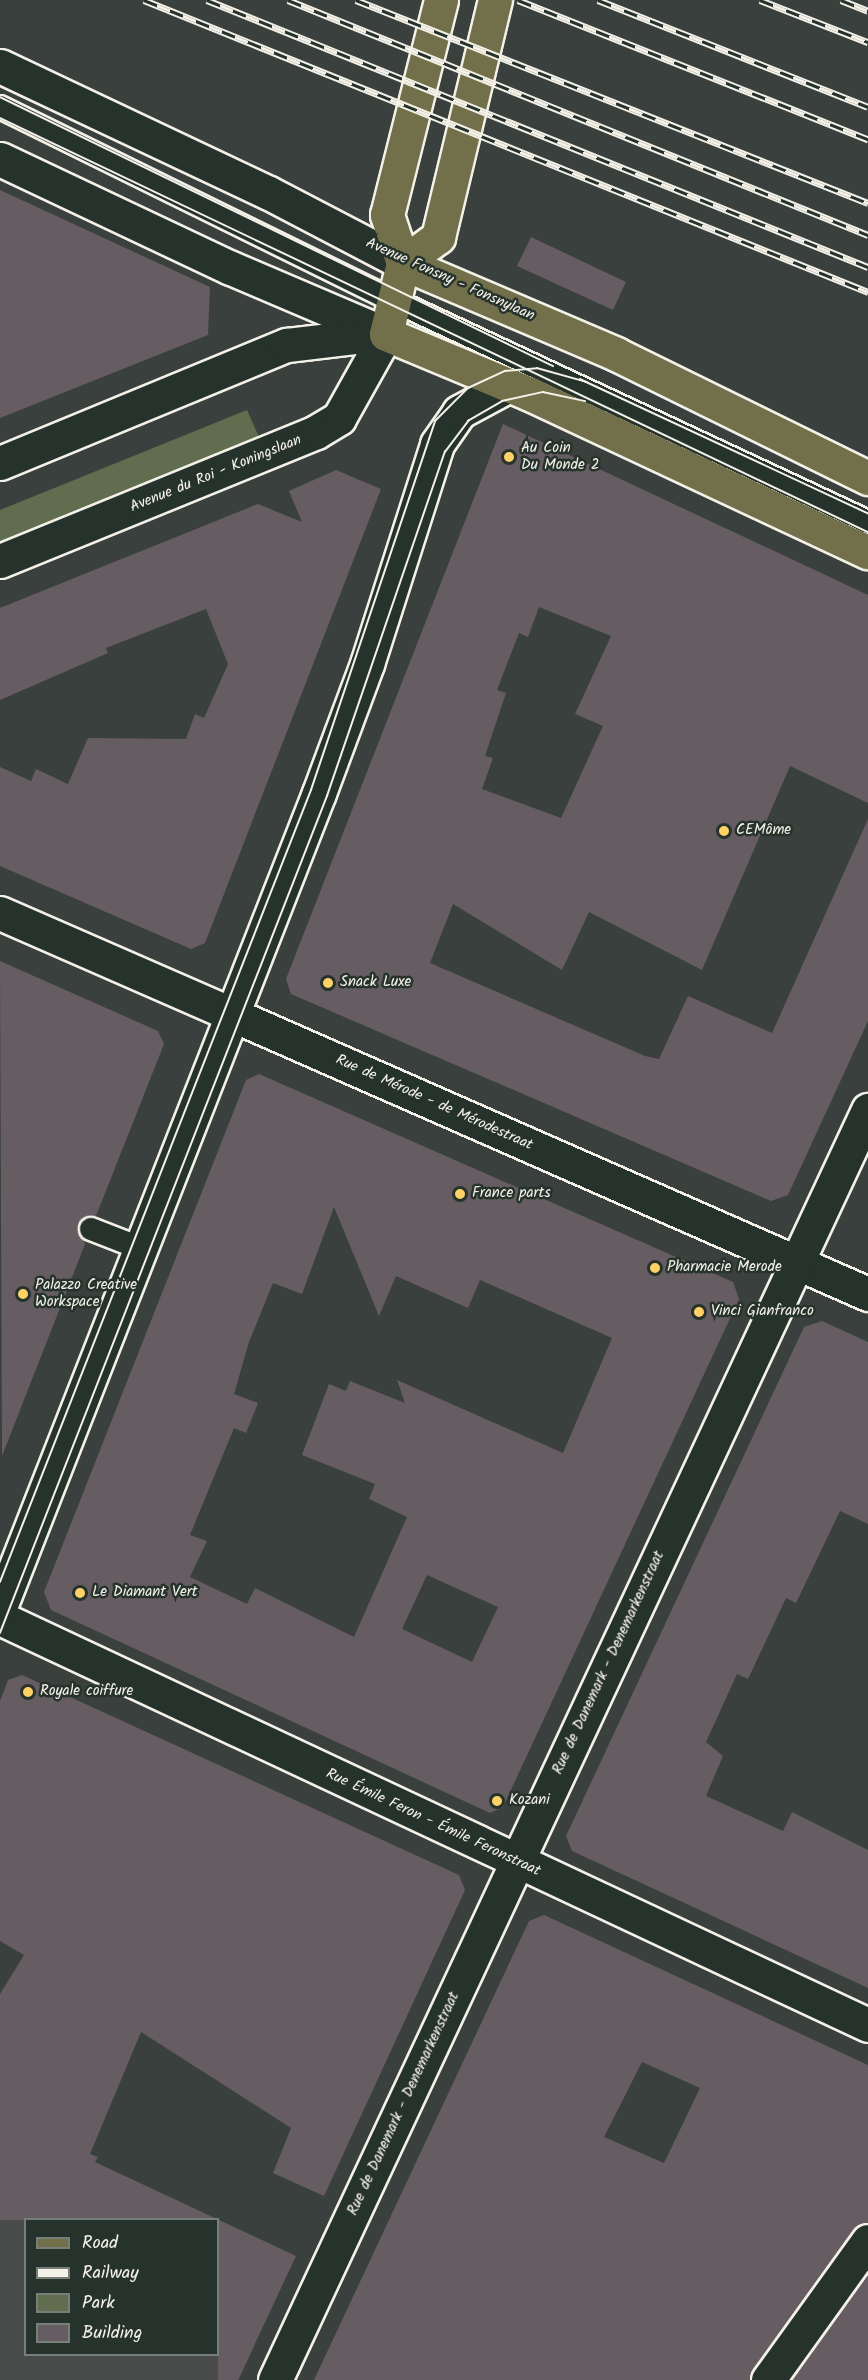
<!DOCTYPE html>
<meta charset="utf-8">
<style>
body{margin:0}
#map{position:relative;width:868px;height:2380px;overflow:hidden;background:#39403d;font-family:Kalam,sans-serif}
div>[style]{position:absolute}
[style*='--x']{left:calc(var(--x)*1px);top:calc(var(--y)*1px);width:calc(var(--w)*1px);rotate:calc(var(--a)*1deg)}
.built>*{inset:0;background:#494c4b}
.green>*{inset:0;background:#606d4e}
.building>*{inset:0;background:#665d63}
.roads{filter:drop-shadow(2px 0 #f4f1e8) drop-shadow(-2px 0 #f4f1e8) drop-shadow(0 2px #f4f1e8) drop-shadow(0 -2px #f4f1e8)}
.lane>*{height:22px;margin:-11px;padding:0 11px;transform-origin:11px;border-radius:11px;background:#26332d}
.street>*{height:33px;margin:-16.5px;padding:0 16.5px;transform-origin:16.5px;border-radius:16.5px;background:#26332d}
.secondary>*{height:33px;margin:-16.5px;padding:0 16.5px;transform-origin:16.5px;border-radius:16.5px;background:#26332d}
.primary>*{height:33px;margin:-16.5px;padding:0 16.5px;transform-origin:16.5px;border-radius:16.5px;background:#71704a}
.tram>*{height:1.5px;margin:-0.75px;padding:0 0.75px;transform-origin:0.75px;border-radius:0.75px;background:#f4f1e8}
.rail>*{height:7px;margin-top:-3.5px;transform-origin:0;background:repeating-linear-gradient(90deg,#26332d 0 14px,#f4f1e8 0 28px);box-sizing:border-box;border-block:2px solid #f4f1e8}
.dots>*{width:16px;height:16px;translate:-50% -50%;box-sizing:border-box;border:3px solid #26332d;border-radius:50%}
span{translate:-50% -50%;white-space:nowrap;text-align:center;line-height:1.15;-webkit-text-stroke:5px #26332d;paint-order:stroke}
.street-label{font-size:15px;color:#f4f1e8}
.poi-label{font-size:15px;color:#f4f1e8}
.left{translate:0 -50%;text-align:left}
.legend{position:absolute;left:24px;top:2218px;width:195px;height:138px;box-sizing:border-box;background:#26332d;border:2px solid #787f78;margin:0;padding:8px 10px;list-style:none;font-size:18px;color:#f4f1e8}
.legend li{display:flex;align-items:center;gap:12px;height:30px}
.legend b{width:30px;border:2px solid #787f78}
</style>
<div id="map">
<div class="built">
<i style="clip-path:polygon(0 2201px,26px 2220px,26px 2354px,218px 2354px,218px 2326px,255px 2345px,239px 2380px,0 2380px)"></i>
</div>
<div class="green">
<i style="clip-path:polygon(247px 410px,259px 437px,0 542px,0 510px)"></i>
</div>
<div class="building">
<i style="clip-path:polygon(0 190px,210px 287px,208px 335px,0 418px)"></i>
<i style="clip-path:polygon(531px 237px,626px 282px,613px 310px,517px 266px)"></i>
<i style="clip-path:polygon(evenodd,503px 424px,868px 595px,868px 803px,790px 766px,702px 970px,589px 912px,562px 970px,453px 904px,430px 963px,645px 1056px,659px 1059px,688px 996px,772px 1033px,868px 819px,868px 1021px,788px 1195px,771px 1201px,291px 994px,286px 979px,503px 424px,539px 607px,611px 636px,575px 714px,603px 726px,561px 818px,482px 789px,493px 758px,485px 756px,506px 693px,497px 690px,519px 633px,528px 637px,539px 607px)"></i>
<i style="clip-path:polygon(336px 470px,381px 489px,205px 943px,191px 949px,0 866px,0 767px,31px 781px,36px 769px,68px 784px,88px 738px,186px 739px,195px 714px,204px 718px,228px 664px,206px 609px,106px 648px,108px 653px,0 700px,0 608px,258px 504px,302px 522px,289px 491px)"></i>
<i style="clip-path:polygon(0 961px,158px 1031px,164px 1044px,96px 1216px,79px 1224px,85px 1244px,2px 1456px)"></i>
<i style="clip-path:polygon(evenodd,259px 1074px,733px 1282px,739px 1299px,503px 1807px,490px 1813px,51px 1610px,44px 1592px,246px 1080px,259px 1074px,334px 1207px,379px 1316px,396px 1276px,468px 1308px,480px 1280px,612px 1338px,563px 1453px,397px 1380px,405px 1403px,350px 1381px,346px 1391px,329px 1384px,302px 1455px,375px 1484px,369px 1499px,407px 1517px,354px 1637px,255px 1588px,247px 1604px,190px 1577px,207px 1541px,190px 1535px,234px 1428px,246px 1433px,258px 1403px,234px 1394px,249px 1342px,273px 1283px,302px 1294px,334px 1207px,259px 1074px,427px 1575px,498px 1607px,472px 1662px,402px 1629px,427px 1575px)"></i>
<i style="clip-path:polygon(822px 1321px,868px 1342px,868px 1524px,840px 1511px,796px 1603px,786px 1598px,748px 1679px,737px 1674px,706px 1742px,723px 1756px,706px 1796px,783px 1831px,792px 1812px,868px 1850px,868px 1988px,572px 1851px,566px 1836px,804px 1327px)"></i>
<i style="clip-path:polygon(22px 1675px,459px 1875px,465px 1890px,324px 2196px,273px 2173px,291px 2128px,141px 2032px,90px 2154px,98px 2157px,95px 2162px,296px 2256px,238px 2380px,218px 2380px,218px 2220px,0 2220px,0 1994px,24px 1955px,0 1941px,0 1701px,8px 1680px)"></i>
<i style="clip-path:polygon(evenodd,544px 1915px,868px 2065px,868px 2223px,853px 2230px,750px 2380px,314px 2380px,529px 1921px,544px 1915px,642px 2062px,700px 2088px,664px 2163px,604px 2137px,642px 2062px)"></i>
<i style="clip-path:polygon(868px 2273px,868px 2380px,791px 2380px)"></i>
</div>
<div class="roads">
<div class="lane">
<i style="--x:0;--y:107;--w:440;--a:26.2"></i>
<i style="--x:395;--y:301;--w:522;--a:25.04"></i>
<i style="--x:91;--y:1229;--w:53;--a:21.2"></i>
</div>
<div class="street">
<i style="--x:231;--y:1014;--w:696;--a:23.73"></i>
<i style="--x:0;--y:1618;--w:959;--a:25.12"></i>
<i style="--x:275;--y:2380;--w:1402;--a:-64.97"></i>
<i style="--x:768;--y:2380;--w:171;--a:-54.3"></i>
</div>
<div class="secondary">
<i style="--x:0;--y:66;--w:297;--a:25.3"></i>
<i style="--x:269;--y:193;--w:151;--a:27.6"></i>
<i style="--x:0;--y:159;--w:255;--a:25.3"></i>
<i style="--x:231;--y:268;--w:168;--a:23.1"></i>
<i style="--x:0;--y:463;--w:310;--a:-22.4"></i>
<i style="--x:287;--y:345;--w:95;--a:-6.7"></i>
<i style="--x:0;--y:561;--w:341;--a:-22.2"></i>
<i style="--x:316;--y:432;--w:27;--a:-31"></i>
<i style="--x:339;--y:418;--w:96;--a:-60.8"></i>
<i style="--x:0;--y:913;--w:252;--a:23.6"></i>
<i style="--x:0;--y:1607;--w:874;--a:-68.6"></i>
<i style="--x:319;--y:793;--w:138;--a:-69.6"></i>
<i style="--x:367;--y:664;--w:231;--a:-72.3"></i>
<i style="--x:437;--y:444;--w:39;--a:-55"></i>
<i style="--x:459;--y:412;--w:57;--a:-28.4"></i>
</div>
<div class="primary">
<i style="--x:403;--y:263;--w:73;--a:103.5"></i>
<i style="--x:386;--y:334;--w:156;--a:22.6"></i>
<i style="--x:530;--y:394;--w:373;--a:25.1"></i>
<i style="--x:403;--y:263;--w:232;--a:23.1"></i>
<i style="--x:616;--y:354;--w:281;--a:26.2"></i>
<i style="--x:403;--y:263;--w:44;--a:-36.6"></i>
<i style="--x:438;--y:237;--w:244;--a:-76.5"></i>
<i style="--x:403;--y:263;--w:51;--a:-108.4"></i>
<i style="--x:387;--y:215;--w:222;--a:-75.9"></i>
</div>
</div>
<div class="tram">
<i style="--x:0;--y:97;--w:615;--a:25.94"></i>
<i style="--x:0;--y:118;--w:962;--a:25.5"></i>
<i style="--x:580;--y:379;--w:318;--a:25"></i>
<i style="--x:0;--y:1582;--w:851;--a:-68.56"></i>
<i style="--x:311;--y:790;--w:389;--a:-71.4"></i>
<i style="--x:435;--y:421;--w:47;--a:-45"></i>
<i style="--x:468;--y:388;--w:41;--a:-24.7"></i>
<i style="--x:505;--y:371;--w:32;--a:-5"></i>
<i style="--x:537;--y:368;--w:52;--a:15.6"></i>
<i style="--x:0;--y:1633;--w:899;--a:-68.66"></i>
<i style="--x:327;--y:796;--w:364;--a:-71.1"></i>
<i style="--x:445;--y:452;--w:39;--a:-53"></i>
<i style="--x:468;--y:421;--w:39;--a:-30"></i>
<i style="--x:502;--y:401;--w:42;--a:-12.4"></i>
<i style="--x:543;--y:392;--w:43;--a:12.1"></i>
</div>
<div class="rail">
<i style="--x:144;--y:0;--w:781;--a:21.96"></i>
<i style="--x:207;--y:0;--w:713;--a:22"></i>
<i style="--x:288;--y:0;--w:626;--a:22.06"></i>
<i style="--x:356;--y:0;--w:551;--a:21.63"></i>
<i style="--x:518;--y:0;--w:377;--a:21.7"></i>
<i style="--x:598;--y:0;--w:290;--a:21.6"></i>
<i style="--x:760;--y:0;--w:116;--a:21.3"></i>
<i style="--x:841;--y:0;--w:29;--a:22"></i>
</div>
<div class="dots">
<i style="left:509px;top:457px;background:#ffd166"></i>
<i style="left:724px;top:831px;background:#ffd166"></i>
<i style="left:328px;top:983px;background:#ffd166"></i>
<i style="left:460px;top:1194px;background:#ffd166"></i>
<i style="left:655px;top:1268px;background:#ffd166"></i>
<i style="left:23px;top:1294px;background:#ffd166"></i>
<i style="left:699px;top:1312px;background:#ffd166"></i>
<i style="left:80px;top:1593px;background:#ffd166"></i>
<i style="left:28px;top:1692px;background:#ffd166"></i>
<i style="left:497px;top:1801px;background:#ffd166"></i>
</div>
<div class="street-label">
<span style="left:450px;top:280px;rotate:24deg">Avenue Fonsny - Fonsnylaan</span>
<span style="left:216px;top:474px;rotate:-22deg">Avenue du Roi - Koningslaan</span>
<span style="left:434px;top:1103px;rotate:24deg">Rue de Mérode - de Mérodestraat</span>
<span style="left:609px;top:1663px;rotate:-65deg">Rue de Danemark - Denemarkenstraat</span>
<span style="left:433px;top:1823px;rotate:25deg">Rue Émile Feron - Émile Feronstraat</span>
<span style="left:404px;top:2104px;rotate:-65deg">Rue de Danemark - Denemarkenstraat</span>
</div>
<div class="poi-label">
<span class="left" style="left:521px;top:457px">Au Coin<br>Du Monde 2</span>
<span class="left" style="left:736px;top:831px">CEMôme</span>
<span class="left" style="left:340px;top:983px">Snack Luxe</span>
<span class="left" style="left:472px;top:1194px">France parts</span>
<span class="left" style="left:667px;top:1268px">Pharmacie Merode</span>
<span class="left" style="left:35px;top:1294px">Palazzo Creative<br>Workspace</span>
<span class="left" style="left:711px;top:1312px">Vinci Gianfranco</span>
<span class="left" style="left:92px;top:1593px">Le Diamant Vert</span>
<span class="left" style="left:40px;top:1692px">Royale coiffure</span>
<span class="left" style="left:509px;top:1801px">Kozani</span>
</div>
<ul class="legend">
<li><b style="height:8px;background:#71704a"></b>Road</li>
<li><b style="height:8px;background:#f4f1e8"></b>Railway</li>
<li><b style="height:16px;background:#606d4e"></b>Park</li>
<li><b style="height:16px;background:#665d63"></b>Building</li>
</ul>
</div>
